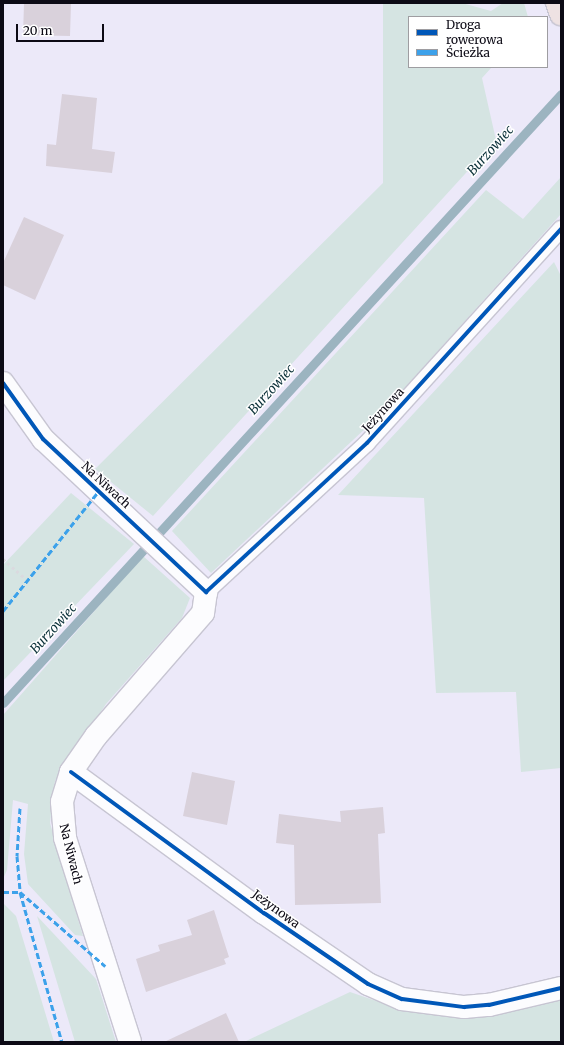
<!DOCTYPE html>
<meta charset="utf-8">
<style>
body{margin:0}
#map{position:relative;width:564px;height:1045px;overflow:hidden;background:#ece9f9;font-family:Merriweather,serif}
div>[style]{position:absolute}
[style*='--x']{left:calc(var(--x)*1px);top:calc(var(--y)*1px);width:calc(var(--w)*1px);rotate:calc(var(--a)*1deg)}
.green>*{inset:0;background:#d5e4e2}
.stream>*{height:9px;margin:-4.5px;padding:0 4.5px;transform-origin:4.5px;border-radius:4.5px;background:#9cb4c0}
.building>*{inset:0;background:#d9d1db}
.path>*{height:2.5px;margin-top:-1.25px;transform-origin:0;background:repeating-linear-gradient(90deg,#dadadf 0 3px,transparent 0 6px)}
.roads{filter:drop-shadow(1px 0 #c7c5d2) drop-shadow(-1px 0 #c7c5d2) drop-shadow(0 1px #c7c5d2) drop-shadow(0 -1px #c7c5d2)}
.lane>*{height:16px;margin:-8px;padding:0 8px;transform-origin:8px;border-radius:8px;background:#fcfcfe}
.street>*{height:22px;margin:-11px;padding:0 11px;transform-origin:11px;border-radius:11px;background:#fcfcfe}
.highway>*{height:22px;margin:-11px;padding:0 11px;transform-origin:11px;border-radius:11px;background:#eee2e3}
.quiet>*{height:3px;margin-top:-1.5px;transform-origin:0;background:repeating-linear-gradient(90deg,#3ca1ea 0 6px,transparent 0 9px)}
.cycleway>*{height:4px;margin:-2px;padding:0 2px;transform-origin:2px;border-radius:2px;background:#0057b8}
span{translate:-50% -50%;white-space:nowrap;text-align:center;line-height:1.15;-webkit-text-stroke:3px #fff;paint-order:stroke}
.street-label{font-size:12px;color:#0c0a15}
.water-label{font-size:13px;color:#0a3038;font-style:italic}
.frame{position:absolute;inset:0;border:4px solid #0c0a15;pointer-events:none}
.legend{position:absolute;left:408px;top:16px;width:140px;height:52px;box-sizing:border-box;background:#fff;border:1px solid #9e9da1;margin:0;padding:5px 7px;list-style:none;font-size:12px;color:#0c0a15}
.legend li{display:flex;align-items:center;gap:8px;height:20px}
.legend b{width:20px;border:1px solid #9e9da1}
.scale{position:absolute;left:16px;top:24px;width:88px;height:18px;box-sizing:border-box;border:2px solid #0c0a15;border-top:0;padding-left:5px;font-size:12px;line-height:14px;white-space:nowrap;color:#0c0a15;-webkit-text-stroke:3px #fff;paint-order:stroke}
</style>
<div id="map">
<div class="green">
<i style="clip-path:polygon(383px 3px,462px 3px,491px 11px,503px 3px,524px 3px,528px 17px,409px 17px,409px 67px,492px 67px,482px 78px,496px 140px,153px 516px,95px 469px,383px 183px)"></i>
<i style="clip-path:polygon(561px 177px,561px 214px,384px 411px,211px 573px,172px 531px,486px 190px,523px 219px)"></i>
<i style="clip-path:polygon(554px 262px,561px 276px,561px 768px,521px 772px,516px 692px,436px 693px,424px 498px,338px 495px)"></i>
<i style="clip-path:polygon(71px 493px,134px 544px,3px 681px,3px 565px)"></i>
<i style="clip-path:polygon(143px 556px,190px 598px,182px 618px,106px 704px,55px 781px,50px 823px,83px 936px,75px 935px,28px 884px,24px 854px,28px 804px,13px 800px,7px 870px,3px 879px,3px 715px)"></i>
<i style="clip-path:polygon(3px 903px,16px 916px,54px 1042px,3px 1042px)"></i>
<i style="clip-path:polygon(37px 916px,96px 979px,116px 1042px,75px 1042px)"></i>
<i style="clip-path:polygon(350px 992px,403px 1010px,561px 993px,561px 1042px,244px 1042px)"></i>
</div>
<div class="stream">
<i style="--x:3;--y:703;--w:826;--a:-47.5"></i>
</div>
<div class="building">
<i style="clip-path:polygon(24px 3px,71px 3px,70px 36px,23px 35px)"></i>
<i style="clip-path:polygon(62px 94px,97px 98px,92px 149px,115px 152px,112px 173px,46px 166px,47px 144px,56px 145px)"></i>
<i style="clip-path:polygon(24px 217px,64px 235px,35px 300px,3px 285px,3px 263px)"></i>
<i style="clip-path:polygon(192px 772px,235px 781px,227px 825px,183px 816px)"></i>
<i style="clip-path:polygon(383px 807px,385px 833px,378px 834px,381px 903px,295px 905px,294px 845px,276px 843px,279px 814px,341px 822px,340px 811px)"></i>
<i style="clip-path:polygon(214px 910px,229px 957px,224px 959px,226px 964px,146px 992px,136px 959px,160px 951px,158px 945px,192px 935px,187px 920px)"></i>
<i style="clip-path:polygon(226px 1013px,239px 1042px,164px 1042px)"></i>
</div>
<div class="path">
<i style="--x:3;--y:559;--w:30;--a:41"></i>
</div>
<div class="roads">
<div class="lane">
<i style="--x:206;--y:592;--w:219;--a:-42.8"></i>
<i style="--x:367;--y:443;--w:289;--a:-47.8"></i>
</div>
<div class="street">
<i style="--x:3;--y:383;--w:69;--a:54.5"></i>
<i style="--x:43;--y:439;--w:224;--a:43.2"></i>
<i style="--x:206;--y:592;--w:21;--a:98"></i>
<i style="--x:203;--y:613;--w:163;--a:131"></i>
<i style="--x:96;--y:736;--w:44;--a:124.8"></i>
<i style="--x:71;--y:772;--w:31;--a:107"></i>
<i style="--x:62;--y:802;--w:36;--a:85"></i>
<i style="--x:65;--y:838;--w:214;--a:72.3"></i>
<i style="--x:71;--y:772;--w:239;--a:36.2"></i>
<i style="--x:264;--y:913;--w:126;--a:34.3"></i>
<i style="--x:368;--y:984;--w:37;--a:24"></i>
<i style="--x:402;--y:999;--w:63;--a:7.4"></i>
<i style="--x:464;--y:1007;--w:25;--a:-5"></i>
<i style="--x:489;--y:1005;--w:74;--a:-13.3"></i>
</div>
<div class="highway">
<i style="--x:557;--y:3;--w:12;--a:70"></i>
</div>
</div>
<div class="quiet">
<i style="--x:3;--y:611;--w:152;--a:-51.4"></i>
<i style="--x:20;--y:808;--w:48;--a:93.6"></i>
<i style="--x:17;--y:856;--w:36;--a:85"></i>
<i style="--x:20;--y:892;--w:156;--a:74.4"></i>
<i style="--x:3;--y:892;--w:17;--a:0"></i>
<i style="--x:20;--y:892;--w:113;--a:41"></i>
</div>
<div class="cycleway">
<i style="--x:3;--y:383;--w:69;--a:54.5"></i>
<i style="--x:43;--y:439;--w:224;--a:43.2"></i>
<i style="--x:206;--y:592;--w:219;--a:-42.8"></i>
<i style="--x:367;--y:443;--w:289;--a:-47.8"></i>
<i style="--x:71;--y:772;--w:239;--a:36.2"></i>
<i style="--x:264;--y:913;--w:126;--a:34.3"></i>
<i style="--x:368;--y:984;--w:37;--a:24"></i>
<i style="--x:402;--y:999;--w:63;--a:7.4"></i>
<i style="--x:464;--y:1007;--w:25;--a:-5"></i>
<i style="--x:489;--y:1005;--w:74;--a:-13.3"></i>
</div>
<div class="street-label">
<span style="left:383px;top:410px;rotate:-48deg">Jeżynowa</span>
<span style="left:106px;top:485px;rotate:43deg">Na Niwach</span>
<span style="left:71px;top:854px;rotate:76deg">Na Niwach</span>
<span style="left:276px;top:909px;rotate:36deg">Jeżynowa</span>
</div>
<div class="water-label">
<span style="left:491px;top:151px;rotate:-48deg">Burzowiec</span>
<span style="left:272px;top:390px;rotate:-48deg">Burzowiec</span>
<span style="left:54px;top:629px;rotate:-48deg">Burzowiec</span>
</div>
<div class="frame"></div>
<ul class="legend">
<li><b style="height:5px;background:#0057b8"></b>Droga rowerowa</li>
<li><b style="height:5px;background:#3ca1ea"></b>Ścieżka</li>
</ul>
<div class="scale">20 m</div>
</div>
